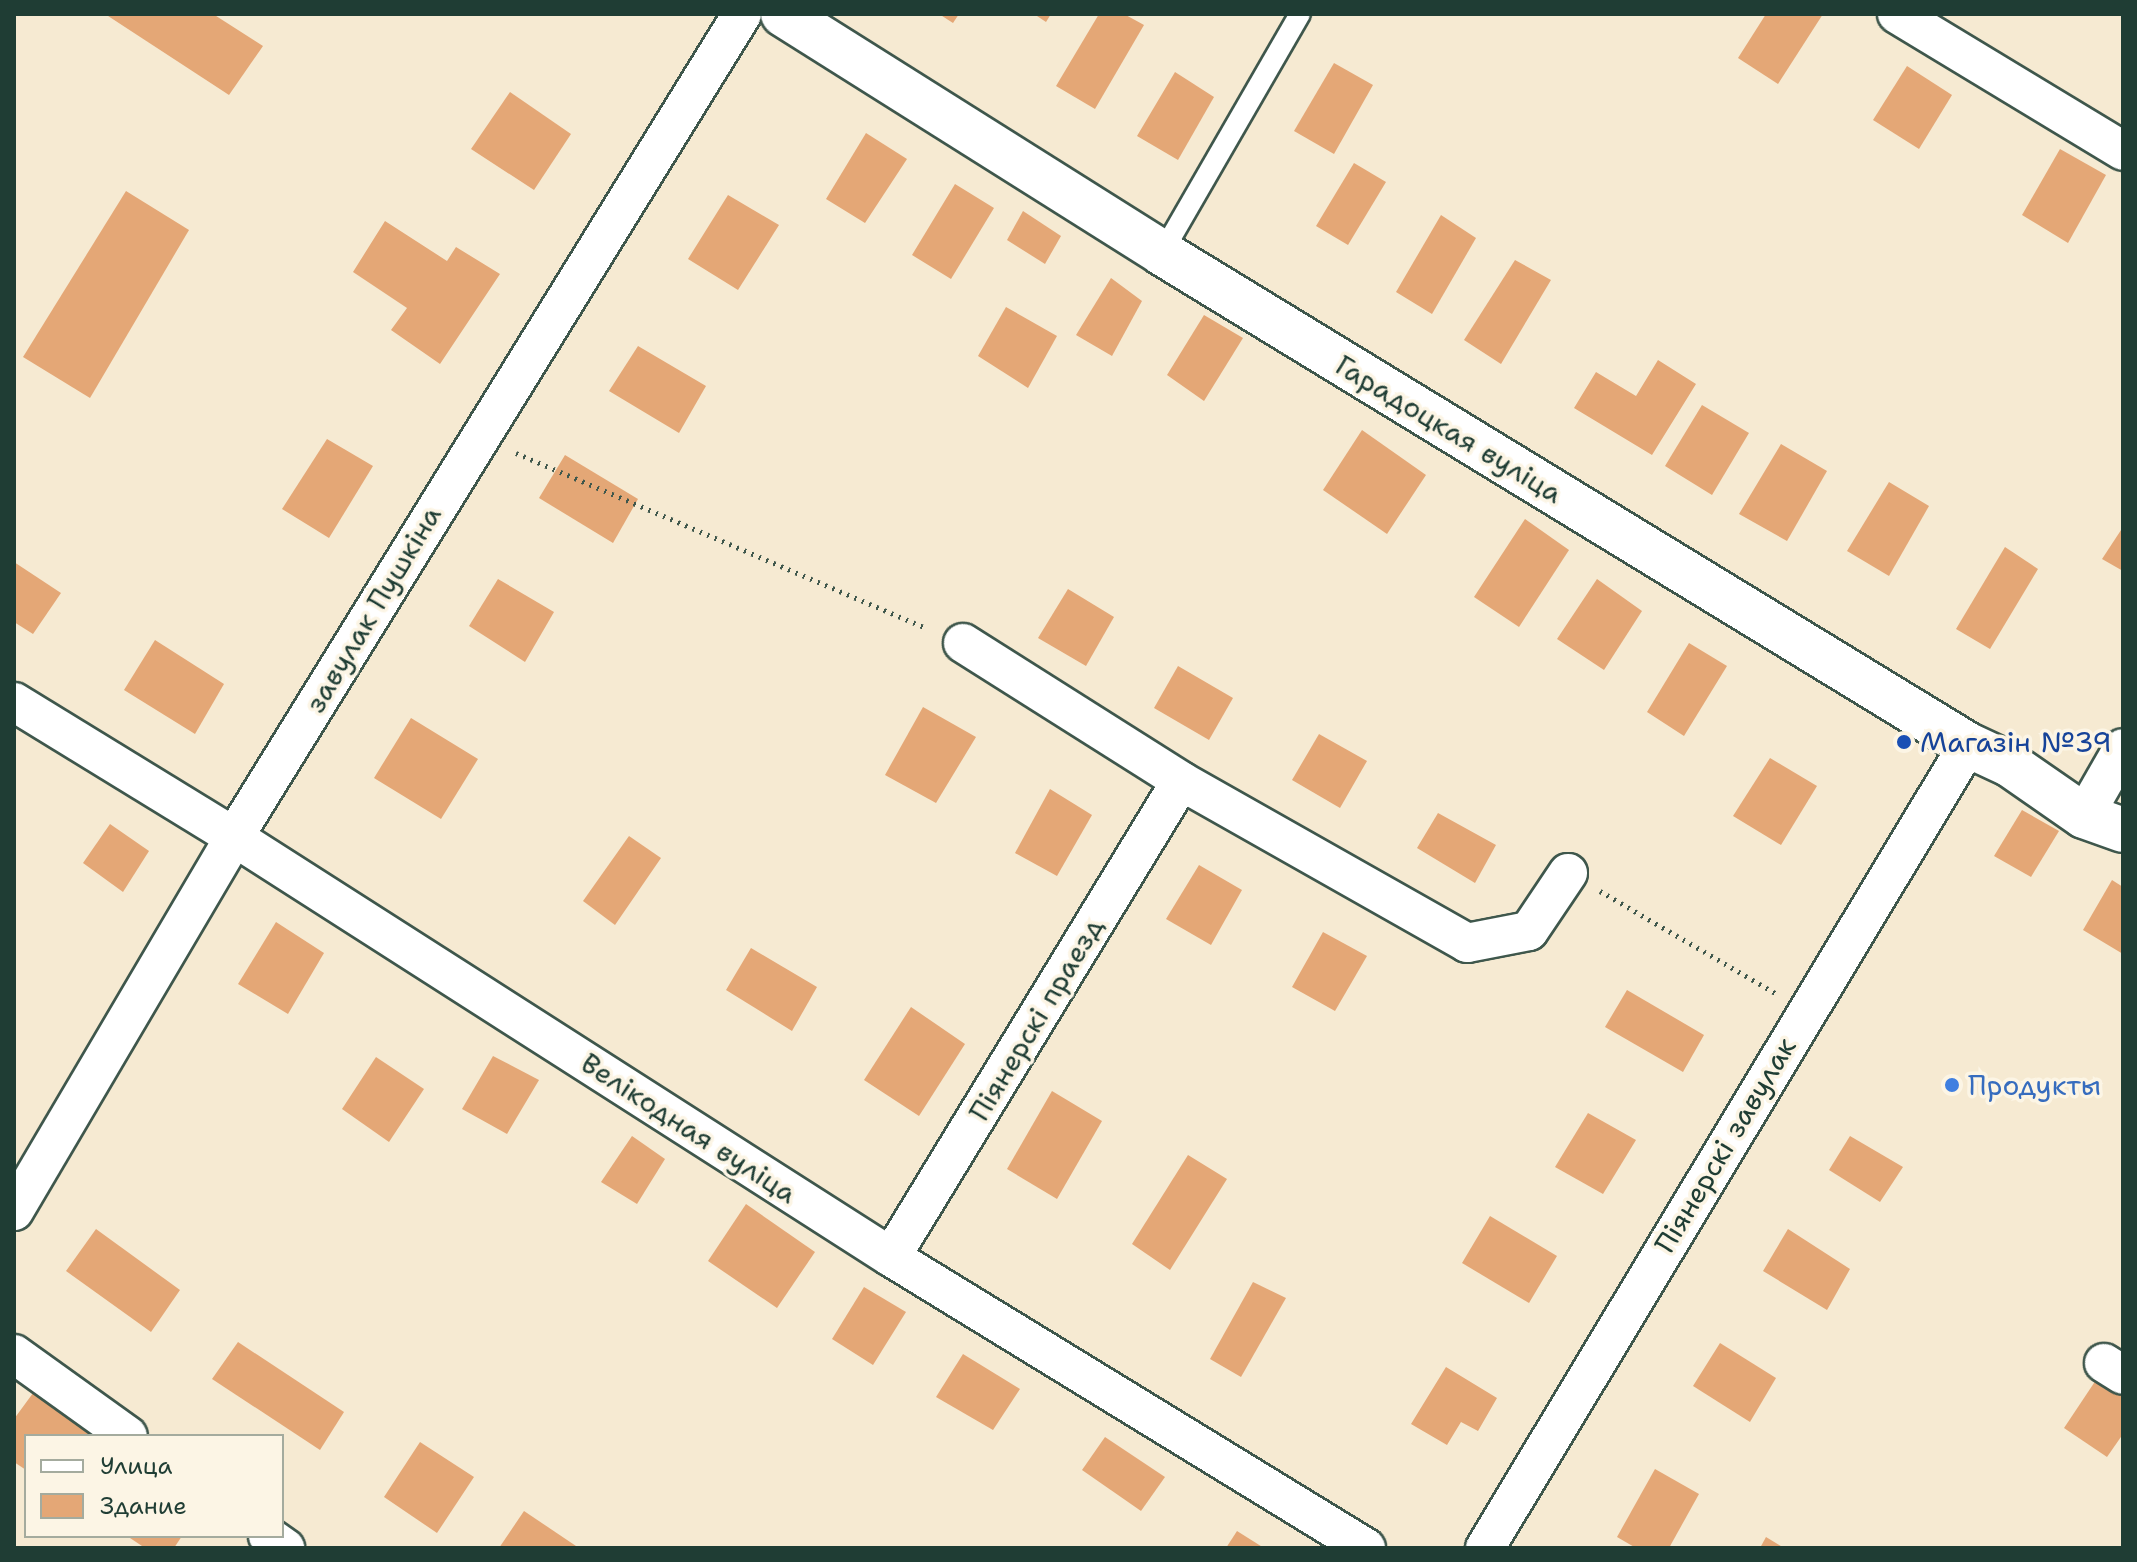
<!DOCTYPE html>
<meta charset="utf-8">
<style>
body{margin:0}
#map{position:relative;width:2137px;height:1562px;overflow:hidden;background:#f6ead2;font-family:"Shantell Sans",sans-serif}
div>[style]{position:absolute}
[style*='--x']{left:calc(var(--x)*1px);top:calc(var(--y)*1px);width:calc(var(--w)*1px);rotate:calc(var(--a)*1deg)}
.building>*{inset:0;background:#e4a776}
.path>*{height:5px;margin-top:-2.5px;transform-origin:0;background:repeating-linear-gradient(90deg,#3f574c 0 2px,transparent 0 8px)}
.roads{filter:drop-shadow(2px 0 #3f574c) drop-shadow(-2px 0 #3f574c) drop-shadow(0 2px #3f574c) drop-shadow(0 -2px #3f574c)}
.lane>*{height:20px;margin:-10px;padding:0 10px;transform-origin:10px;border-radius:10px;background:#fff}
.street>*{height:38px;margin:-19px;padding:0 19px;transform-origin:19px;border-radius:19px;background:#fff}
.secondary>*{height:44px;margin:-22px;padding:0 22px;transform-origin:22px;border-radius:22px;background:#fff}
.dots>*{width:22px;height:22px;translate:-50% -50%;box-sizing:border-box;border:4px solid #fcf5e5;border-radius:50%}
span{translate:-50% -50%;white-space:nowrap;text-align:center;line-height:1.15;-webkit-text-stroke:7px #fcf5e5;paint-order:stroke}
.street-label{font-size:28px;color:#1f3d34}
.transit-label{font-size:28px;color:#164399}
.left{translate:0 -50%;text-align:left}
.shop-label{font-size:28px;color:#366cbe}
.frame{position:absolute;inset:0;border:16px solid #1f3d34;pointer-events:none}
.legend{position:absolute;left:24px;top:1434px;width:260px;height:104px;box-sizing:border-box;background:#fcf5e5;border:2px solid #a4ab9e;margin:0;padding:10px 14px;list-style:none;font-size:24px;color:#1f3d34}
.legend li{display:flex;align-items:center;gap:16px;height:40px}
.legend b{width:40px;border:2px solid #a4ab9e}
</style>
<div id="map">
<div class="building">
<i style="clip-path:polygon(105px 14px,213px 14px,263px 46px,229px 95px)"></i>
<i style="clip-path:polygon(939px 14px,959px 14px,953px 23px)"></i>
<i style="clip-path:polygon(1034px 14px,1051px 14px,1046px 22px)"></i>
<i style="clip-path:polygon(1099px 14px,1124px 14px,1144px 25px,1095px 109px,1056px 86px)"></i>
<i style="clip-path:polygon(1766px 14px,1823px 14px,1778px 84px,1738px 58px)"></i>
<i style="clip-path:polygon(1334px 63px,1373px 85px,1334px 154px,1294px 131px)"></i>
<i style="clip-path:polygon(1907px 66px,1952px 95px,1919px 149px,1873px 120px)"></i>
<i style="clip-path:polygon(1175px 72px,1214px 97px,1178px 160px,1137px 136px)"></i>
<i style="clip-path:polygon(510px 92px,571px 134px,534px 190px,471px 149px)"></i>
<i style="clip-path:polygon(866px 133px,907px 159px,865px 223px,826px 199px)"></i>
<i style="clip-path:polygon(2060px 149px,2106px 175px,2068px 243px,2022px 215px)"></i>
<i style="clip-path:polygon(1354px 163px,1386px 182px,1348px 245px,1316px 226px)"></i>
<i style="clip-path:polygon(955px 184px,994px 208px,951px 279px,912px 255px)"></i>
<i style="clip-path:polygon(126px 191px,189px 230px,90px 398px,23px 357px)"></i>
<i style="clip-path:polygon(728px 195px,779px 225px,738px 290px,688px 259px)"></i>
<i style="clip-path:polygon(1023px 211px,1061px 236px,1045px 264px,1007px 240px)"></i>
<i style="clip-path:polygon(1441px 215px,1476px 238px,1432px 314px,1396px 292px)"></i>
<i style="clip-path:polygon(385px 221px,447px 261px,456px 247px,500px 274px,440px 364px,391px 330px,407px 308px,353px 272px)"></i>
<i style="clip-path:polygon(1515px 260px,1551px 280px,1501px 364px,1464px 340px)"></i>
<i style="clip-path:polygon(1111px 278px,1142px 301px,1112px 356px,1076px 335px)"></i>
<i style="clip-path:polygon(1006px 307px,1057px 336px,1028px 388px,978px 356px)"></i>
<i style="clip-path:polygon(1204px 315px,1243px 338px,1204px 401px,1167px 375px)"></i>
<i style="clip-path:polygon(638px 346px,706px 386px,679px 433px,609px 391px)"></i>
<i style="clip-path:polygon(1658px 360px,1696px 384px,1652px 455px,1574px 408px,1596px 372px,1636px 396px)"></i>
<i style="clip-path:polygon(1702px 405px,1749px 433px,1712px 495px,1665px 466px)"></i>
<i style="clip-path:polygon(1362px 430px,1426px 475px,1387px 534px,1323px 490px)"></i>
<i style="clip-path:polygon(327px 439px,373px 466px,329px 538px,282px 509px)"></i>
<i style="clip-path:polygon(1781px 444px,1827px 471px,1787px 541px,1739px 514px)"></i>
<i style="clip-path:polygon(565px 455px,638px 499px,613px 543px,539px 498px)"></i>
<i style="clip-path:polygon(1889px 482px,1929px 506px,1889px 576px,1847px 551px)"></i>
<i style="clip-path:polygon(1525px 519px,1569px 550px,1519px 627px,1474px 597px)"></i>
<i style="clip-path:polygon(2123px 527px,2123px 571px,2102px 559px)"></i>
<i style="clip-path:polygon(2005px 547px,2038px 569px,1990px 649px,1956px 629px)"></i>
<i style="clip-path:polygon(14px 562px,61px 593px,33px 634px,14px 622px)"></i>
<i style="clip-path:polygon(498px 579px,554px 612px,525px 662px,469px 626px)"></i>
<i style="clip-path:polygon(1597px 579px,1642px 611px,1604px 670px,1557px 639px)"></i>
<i style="clip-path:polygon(1068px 589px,1114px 617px,1086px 666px,1038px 638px)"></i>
<i style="clip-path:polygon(155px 640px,224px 684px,195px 734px,124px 690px)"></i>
<i style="clip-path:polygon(1689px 643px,1727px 666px,1684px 736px,1647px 712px)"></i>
<i style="clip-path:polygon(1178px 666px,1233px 698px,1209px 740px,1154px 708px)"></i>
<i style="clip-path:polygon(923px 707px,976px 737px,936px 803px,885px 775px)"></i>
<i style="clip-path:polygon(411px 718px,478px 759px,441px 819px,374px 778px)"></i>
<i style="clip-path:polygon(1319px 734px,1367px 761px,1340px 808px,1292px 780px)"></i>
<i style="clip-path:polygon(1770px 758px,1817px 786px,1781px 845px,1733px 816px)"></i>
<i style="clip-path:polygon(1050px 789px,1092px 815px,1057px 876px,1015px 853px)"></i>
<i style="clip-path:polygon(2022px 810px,2059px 831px,2031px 877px,1994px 856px)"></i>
<i style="clip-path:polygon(1438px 813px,1496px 845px,1475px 883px,1417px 848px)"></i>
<i style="clip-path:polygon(110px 824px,149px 851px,123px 892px,83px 863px)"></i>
<i style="clip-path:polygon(629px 836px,661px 858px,615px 925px,583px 901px)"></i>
<i style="clip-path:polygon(1199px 865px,1242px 890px,1211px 945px,1166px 919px)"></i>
<i style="clip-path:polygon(2112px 880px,2123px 887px,2123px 954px,2083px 930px)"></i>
<i style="clip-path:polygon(276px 922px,324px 953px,288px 1014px,238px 984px)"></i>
<i style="clip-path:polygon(1323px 932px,1367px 956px,1335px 1011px,1292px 987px)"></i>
<i style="clip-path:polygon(751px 948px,817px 987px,792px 1031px,726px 990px)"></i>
<i style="clip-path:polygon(1627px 990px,1704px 1035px,1683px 1072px,1605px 1027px)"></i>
<i style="clip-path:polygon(911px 1007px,965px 1044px,919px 1116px,864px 1080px)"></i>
<i style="clip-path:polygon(493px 1056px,539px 1080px,507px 1134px,462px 1109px)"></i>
<i style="clip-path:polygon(376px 1057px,424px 1089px,389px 1142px,342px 1109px)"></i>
<i style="clip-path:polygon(1052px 1091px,1102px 1121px,1057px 1199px,1007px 1169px)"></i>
<i style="clip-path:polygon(1588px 1113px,1636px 1140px,1603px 1194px,1555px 1167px)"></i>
<i style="clip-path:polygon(632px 1136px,665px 1159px,637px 1204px,601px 1182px)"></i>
<i style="clip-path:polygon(1850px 1136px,1903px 1167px,1880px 1202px,1829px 1170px)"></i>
<i style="clip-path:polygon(1188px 1155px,1227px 1179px,1170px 1270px,1132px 1244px)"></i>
<i style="clip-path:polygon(746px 1204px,815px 1252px,777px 1308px,708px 1261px)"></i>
<i style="clip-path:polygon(1490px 1216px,1557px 1256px,1529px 1303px,1462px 1263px)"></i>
<i style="clip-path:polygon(96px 1229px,180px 1290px,151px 1332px,66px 1271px)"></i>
<i style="clip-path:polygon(1788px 1229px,1850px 1269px,1827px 1310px,1763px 1271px)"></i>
<i style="clip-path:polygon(1253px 1282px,1286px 1298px,1241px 1377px,1210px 1359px)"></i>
<i style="clip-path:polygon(864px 1287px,906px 1312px,873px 1365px,832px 1339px)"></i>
<i style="clip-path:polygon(238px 1342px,344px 1412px,320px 1450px,212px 1379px)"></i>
<i style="clip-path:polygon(1720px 1343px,1776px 1378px,1750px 1422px,1693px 1386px)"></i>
<i style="clip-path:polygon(963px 1354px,1020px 1389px,993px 1430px,936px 1397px)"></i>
<i style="clip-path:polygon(1446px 1367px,1497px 1398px,1478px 1431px,1461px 1422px,1447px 1445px,1411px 1424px)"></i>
<i style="clip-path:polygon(2102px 1371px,2123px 1385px,2123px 1434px,2107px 1457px,2064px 1428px)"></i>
<i style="clip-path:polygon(36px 1389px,106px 1436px,26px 1436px,26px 1470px,14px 1462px,14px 1419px)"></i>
<i style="clip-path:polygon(1105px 1437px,1165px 1477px,1141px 1511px,1082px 1470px)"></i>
<i style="clip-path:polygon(420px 1442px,474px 1477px,437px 1533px,384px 1497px)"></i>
<i style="clip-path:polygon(1655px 1469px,1699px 1494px,1669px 1548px,1636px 1548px,1617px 1537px)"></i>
<i style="clip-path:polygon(524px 1511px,579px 1548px,499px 1548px)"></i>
<i style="clip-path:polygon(1237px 1531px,1264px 1548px,1226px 1548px)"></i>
<i style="clip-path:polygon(127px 1536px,182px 1536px,174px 1548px,145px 1548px)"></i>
<i style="clip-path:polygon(1766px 1537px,1784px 1548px,1760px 1548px)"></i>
</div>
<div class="path">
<i style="--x:516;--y:453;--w:446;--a:23.1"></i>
<i style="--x:1600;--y:891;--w:203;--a:30.2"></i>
</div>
<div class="roads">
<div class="lane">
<i style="--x:1162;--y:253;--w:276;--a:-60"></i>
</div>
<div class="street">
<i style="--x:1897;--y:14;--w:264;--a:31.2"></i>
<i style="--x:963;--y:643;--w:258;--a:32.3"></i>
<i style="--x:1181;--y:781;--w:329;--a:29.5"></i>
<i style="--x:1467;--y:943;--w:63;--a:-11"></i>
<i style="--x:1529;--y:931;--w:70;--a:-56.1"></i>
<i style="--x:14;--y:702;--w:258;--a:31.5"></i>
<i style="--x:234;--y:837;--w:780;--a:32.59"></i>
<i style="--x:891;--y:1257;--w:557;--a:31.49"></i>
<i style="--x:2084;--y:816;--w:78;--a:-60.2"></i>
<i style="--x:14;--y:1211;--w:434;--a:-59.5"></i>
<i style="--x:234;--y:837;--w:967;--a:-58.31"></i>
<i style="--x:891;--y:1257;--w:557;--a:-58.65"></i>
<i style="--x:14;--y:1354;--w:140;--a:35.7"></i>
<i style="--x:2104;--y:1363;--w:22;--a:32"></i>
<i style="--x:268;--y:1536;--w:21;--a:35"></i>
<i style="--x:1485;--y:1548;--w:937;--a:-58.97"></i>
</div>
<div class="secondary">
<i style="--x:783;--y:14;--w:448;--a:32.2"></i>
<i style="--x:1162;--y:253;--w:944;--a:31.4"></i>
<i style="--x:1968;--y:745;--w:45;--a:24.9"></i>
<i style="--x:2009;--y:764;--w:91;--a:34.7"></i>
<i style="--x:2084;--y:816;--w:41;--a:19.7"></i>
</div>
</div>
<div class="dots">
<i style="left:1904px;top:742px;background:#1a4fb4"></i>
<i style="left:1952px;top:1085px;background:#3f7fe0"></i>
</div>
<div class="street-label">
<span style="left:1449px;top:429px;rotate:31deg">Гарадоцкая вуліца</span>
<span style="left:373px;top:609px;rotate:-59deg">завулак Пушкіна</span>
<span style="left:1036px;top:1019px;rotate:-59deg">Піянерскі праезд</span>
<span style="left:689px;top:1128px;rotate:33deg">Велікодная вуліца</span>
<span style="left:1725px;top:1145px;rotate:-59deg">Піянерскі завулак</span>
</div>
<div class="transit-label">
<span class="left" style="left:1920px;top:742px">Магазін №39</span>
</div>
<div class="shop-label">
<span class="left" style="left:1968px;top:1085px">Продукты</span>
</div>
<div class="frame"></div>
<ul class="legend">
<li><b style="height:10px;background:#fff"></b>Улица</li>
<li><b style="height:22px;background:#e4a776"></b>Здание</li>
</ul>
</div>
